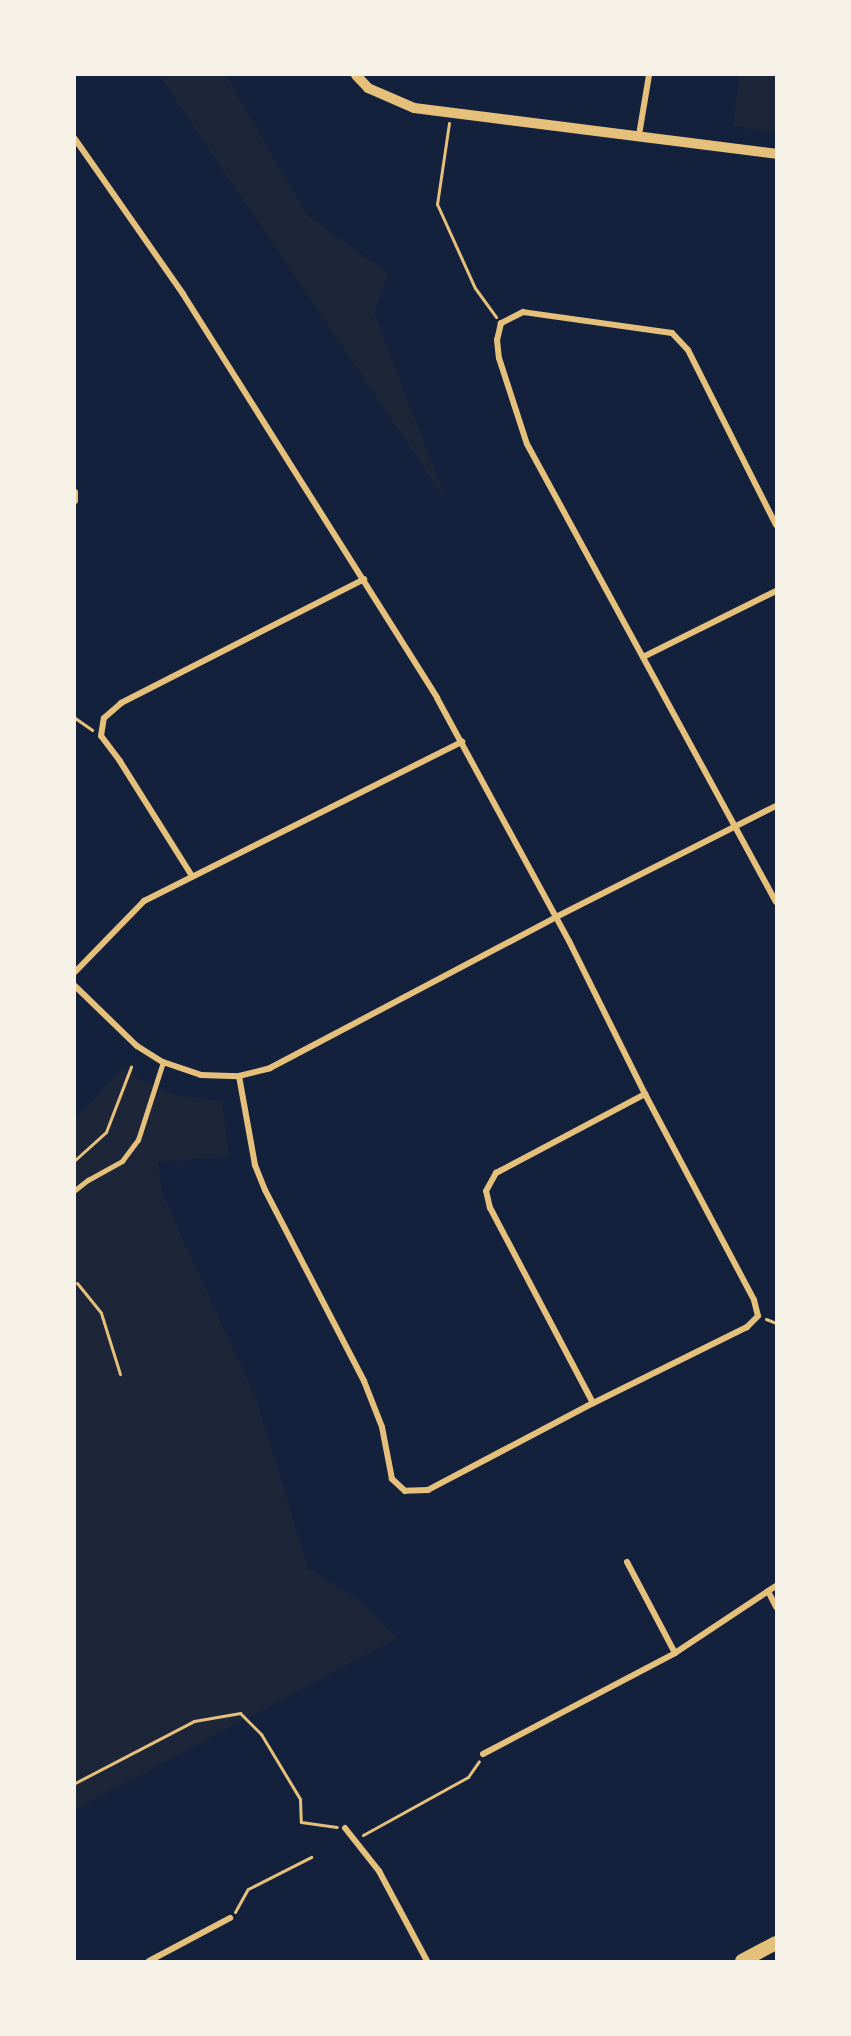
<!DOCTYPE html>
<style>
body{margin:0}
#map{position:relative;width:851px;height:2036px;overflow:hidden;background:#14213d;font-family:Bitter,serif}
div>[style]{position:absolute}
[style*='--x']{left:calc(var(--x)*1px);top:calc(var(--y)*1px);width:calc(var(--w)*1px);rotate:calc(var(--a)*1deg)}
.green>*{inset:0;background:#1d2539}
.path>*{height:3px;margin:-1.5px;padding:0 1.5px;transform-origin:1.5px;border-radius:1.5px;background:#e5c07b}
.service>*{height:4.5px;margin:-2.25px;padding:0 2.25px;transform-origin:2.25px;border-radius:2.25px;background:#e5c07b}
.minor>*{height:6px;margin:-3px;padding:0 3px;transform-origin:3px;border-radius:3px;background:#e5c07b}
.tertiary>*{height:10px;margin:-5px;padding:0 5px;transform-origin:5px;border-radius:5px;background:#e5c07b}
.primary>*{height:14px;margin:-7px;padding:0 7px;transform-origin:7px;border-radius:7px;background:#e5c07b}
span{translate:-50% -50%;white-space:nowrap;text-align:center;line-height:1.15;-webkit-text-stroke:4.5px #f6f1e7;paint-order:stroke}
.frame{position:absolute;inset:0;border:76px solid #f6f1e7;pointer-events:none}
</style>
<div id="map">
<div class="green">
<i style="clip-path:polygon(159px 75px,226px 75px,307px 215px,388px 273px,374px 313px,447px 502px)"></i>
<i style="clip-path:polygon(739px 75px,776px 75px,776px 133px,733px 126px)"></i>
<i style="clip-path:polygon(123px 1066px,141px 1080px,171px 1094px,222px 1101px,229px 1157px,158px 1162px,162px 1193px,257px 1401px,308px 1568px,355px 1597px,397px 1638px,75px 1810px,75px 1120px)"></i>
</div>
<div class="path">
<i style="--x:449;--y:123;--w:82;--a:98.4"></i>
<i style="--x:437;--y:204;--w:92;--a:65.7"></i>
<i style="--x:475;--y:288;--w:36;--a:54"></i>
<i style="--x:75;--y:718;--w:21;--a:35"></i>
<i style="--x:75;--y:1160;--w:42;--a:-42.1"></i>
<i style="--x:106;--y:1132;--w:70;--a:-69"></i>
<i style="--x:77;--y:1283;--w:38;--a:51"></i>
<i style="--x:101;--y:1313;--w:64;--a:72.7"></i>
<i style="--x:766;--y:1319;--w:11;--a:22"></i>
<i style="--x:75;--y:1783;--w:134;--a:-27.5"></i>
<i style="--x:194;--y:1721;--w:47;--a:-9.9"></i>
<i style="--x:240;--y:1713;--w:30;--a:45"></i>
<i style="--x:261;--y:1734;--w:76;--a:59"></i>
<i style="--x:300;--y:1799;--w:23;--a:88"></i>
<i style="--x:301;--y:1822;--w:36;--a:8"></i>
<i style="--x:363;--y:1835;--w:120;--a:-28.9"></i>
<i style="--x:468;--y:1777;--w:19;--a:-55"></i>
<i style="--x:235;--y:1912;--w:26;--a:-61"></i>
<i style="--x:248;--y:1889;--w:71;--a:-26.9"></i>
</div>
<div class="service">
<i style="--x:75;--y:1190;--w:16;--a:-38"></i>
<i style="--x:88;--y:1180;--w:39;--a:-29"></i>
<i style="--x:122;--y:1161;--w:26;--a:-53"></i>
<i style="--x:138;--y:1140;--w:82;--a:-72.2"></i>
</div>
<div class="minor">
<i style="--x:639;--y:135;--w:61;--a:-80.5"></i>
<i style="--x:75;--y:139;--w:189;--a:55.1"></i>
<i style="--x:183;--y:294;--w:477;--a:57.8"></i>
<i style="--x:437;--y:698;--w:277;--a:61.5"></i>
<i style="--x:569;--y:941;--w:171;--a:63.6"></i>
<i style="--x:645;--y:1094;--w:233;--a:62.1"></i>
<i style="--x:754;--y:1300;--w:16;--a:76"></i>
<i style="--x:758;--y:1316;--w:16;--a:135"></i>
<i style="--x:747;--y:1327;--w:172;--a:153.7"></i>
<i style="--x:593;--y:1403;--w:187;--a:152.2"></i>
<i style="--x:428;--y:1490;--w:23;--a:178"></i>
<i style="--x:405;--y:1491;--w:18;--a:-137"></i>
<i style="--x:392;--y:1479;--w:53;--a:-100.9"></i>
<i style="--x:382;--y:1427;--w:49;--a:-111.4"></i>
<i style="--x:364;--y:1381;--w:215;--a:-117.4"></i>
<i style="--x:265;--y:1190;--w:27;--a:-112"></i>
<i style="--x:255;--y:1165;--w:90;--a:-100.2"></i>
<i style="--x:75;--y:492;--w:9;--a:90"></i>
<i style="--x:776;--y:525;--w:196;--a:-116.7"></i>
<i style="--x:688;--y:350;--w:23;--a:-133"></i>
<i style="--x:672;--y:333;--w:150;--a:-172"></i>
<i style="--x:523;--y:312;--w:25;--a:153"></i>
<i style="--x:501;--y:323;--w:17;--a:103"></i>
<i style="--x:497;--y:340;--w:18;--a:84"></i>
<i style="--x:499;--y:358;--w:90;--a:72"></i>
<i style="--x:527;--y:444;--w:521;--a:61.47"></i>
<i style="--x:643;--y:657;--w:148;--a:-26.4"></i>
<i style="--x:192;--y:876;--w:136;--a:-122.1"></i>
<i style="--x:120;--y:761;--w:31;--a:-127"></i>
<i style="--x:101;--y:736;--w:18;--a:-81"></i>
<i style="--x:104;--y:718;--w:23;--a:-41"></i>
<i style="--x:121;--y:703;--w:273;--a:-27"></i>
<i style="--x:75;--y:972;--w:99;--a:-45.8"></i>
<i style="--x:144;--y:901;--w:356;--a:-26.6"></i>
<i style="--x:75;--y:986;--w:86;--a:44.1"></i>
<i style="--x:137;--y:1046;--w:31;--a:32"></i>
<i style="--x:163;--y:1062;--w:40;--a:18.9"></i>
<i style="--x:201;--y:1075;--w:38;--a:2"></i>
<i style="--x:239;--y:1076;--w:32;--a:-14"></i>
<i style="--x:270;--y:1068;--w:323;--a:-27.8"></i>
<i style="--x:556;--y:917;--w:246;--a:-26.8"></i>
<i style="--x:593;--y:1403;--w:221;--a:-117.8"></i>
<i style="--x:490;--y:1208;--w:17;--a:-103"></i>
<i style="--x:486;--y:1191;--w:21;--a:-61"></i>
<i style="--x:496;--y:1173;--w:169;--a:-27.9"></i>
<i style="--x:627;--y:1562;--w:103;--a:62.2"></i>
<i style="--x:768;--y:1591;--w:18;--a:63"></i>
<i style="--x:483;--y:1754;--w:217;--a:-27.7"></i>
<i style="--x:675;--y:1653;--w:121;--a:-33.6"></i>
<i style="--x:345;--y:1828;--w:55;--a:51.7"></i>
<i style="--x:379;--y:1871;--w:102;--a:61.9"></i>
<i style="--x:149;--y:1961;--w:92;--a:-28"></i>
</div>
<div class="tertiary">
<i style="--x:356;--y:75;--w:18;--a:47"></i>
<i style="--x:368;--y:88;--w:50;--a:23.5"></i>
<i style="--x:414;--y:108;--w:365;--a:7.2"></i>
</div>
<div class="primary">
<i style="--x:742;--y:1961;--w:38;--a:-28"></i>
</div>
<div class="frame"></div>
</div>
